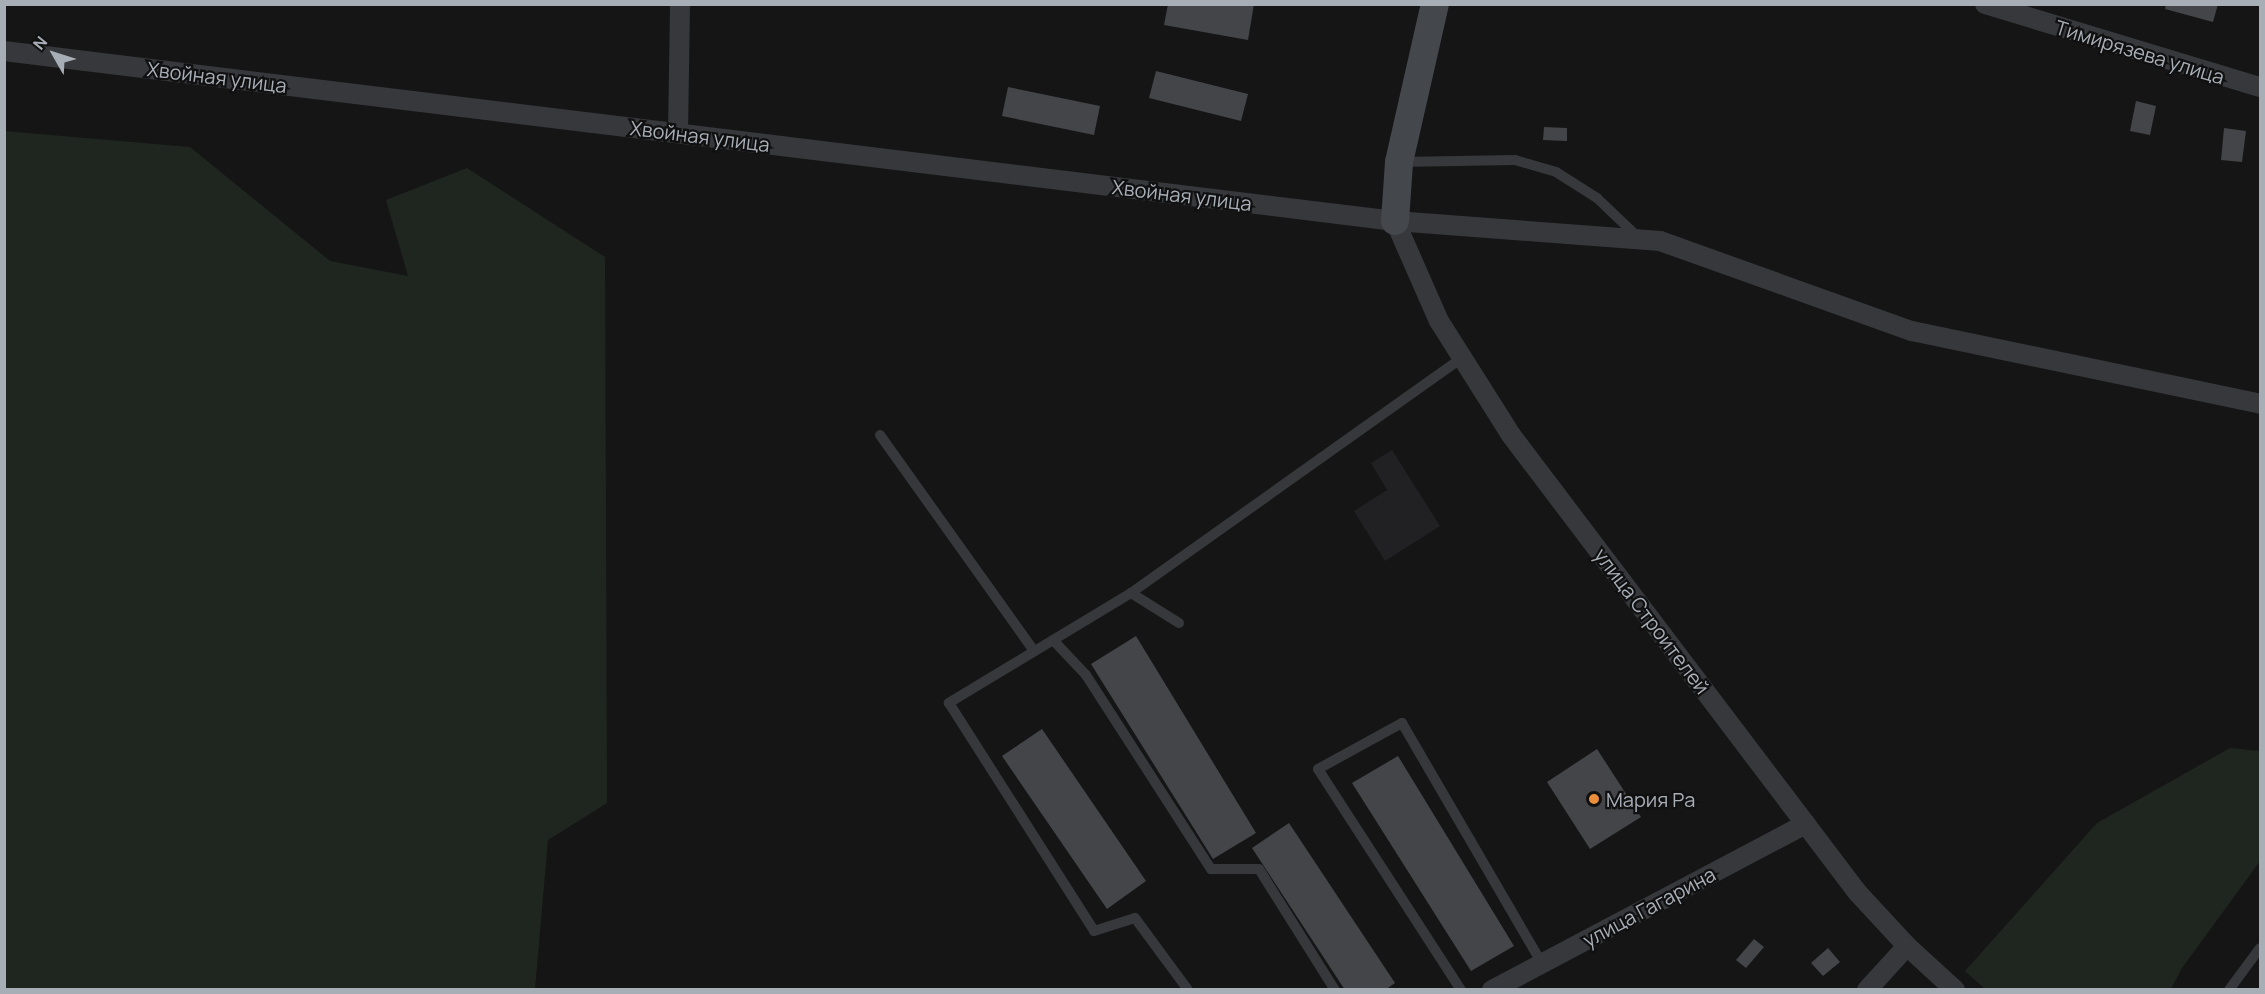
<!DOCTYPE html>
<meta charset="utf-8">
<style>
body{margin:0}
#map{position:relative;width:2265px;height:994px;overflow:hidden;background:#151516;font-family:Manrope,sans-serif}
div>[style]{position:absolute}
[style*='--x']{left:calc(var(--x)*1px);top:calc(var(--y)*1px);width:calc(var(--w)*1px);rotate:calc(var(--a)*1deg)}
.built>*{inset:0;background:#212123}
.green>*{inset:0;background:#1f261f}
.building>*{inset:0;background:#444549}
.lane>*{height:10px;margin:-5px;padding:0 5px;transform-origin:5px;border-radius:5px;background:#36383b}
.street>*{height:20px;margin:-10px;padding:0 10px;transform-origin:10px;border-radius:10px;background:#36383b}
.secondary>*{height:28px;margin:-14px;padding:0 14px;transform-origin:14px;border-radius:14px;background:#44474b}
.dots>*{width:16px;height:16px;translate:-50% -50%;box-sizing:border-box;border:3px solid #101011;border-radius:50%}
span{translate:-50% -50%;white-space:nowrap;text-align:center;line-height:1.15;-webkit-text-stroke:4.5px #101011;paint-order:stroke}
.street-label{font-size:20px;color:#a7aeb6}
.poi-label{font-size:20px;color:#a7aeb6}
.left{translate:0 -50%;text-align:left}
.frame{position:absolute;inset:0;border:6px solid #a7aeb6;pointer-events:none}
.north{position:absolute;left:24px;top:24px;width:60px;height:60px;-webkit-text-stroke:4px #101011;paint-order:stroke;rotate:309deg;font-size:16px;font-weight:700;line-height:24px;text-align:center;color:#a7aeb6}
.north::after{content:'';display:block;margin:auto;width:21px;height:27px;background:#a7aeb6;clip-path:polygon(50% 0,100% 100%,50% 72%,0 100%)}
</style>
<div id="map">
<div class="built">
<i style="clip-path:polygon(1392px 450px,1440px 526px,1385px 561px,1354px 511px,1387px 490px,1371px 463px)"></i>
</div>
<div class="green">
<i style="clip-path:polygon(4px 131px,190px 147px,330px 261px,408px 276px,386px 200px,467px 168px,605px 257px,607px 803px,548px 840px,535px 989px,5px 989px)"></i>
<i style="clip-path:polygon(2230px 748px,2260px 751px,2260px 861px,2182px 968px,2171px 989px,1985px 989px,1965px 971px,2097px 823px)"></i>
</div>
<div class="building">
<i style="clip-path:polygon(1168px 4px,1254px 4px,1248px 40px,1164px 25px)"></i>
<i style="clip-path:polygon(2166px 4px,2218px 4px,2213px 22px,2165px 9px)"></i>
<i style="clip-path:polygon(1156px 71px,1248px 94px,1241px 121px,1149px 98px)"></i>
<i style="clip-path:polygon(1008px 87px,1100px 106px,1094px 135px,1002px 116px)"></i>
<i style="clip-path:polygon(2136px 101px,2156px 106px,2150px 135px,2130px 131px)"></i>
<i style="clip-path:polygon(1544px 127px,1567px 128px,1567px 141px,1543px 140px)"></i>
<i style="clip-path:polygon(2224px 128px,2246px 131px,2242px 162px,2221px 160px)"></i>
<i style="clip-path:polygon(1136px 636px,1256px 833px,1213px 859px,1091px 664px)"></i>
<i style="clip-path:polygon(1042px 729px,1146px 881px,1107px 909px,1002px 756px)"></i>
<i style="clip-path:polygon(1597px 749px,1641px 817px,1590px 849px,1547px 782px)"></i>
<i style="clip-path:polygon(1398px 756px,1514px 946px,1471px 971px,1352px 783px)"></i>
<i style="clip-path:polygon(1289px 823px,1395px 983px,1385px 990px,1345px 990px,1252px 848px)"></i>
<i style="clip-path:polygon(1754px 939px,1764px 947px,1746px 968px,1736px 960px)"></i>
<i style="clip-path:polygon(1828px 948px,1840px 962px,1823px 976px,1811px 963px)"></i>
</div>
<div class="lane">
<i style="--x:1399;--y:162;--w:116;--a:-1"></i>
<i style="--x:1515;--y:160;--w:43;--a:16.3"></i>
<i style="--x:1556;--y:172;--w:49;--a:32.4"></i>
<i style="--x:1597;--y:198;--w:57;--a:43.6"></i>
<i style="--x:880;--y:435;--w:265;--a:54.5"></i>
<i style="--x:1131;--y:593;--w:406;--a:-35.4"></i>
<i style="--x:1179;--y:623;--w:57;--a:-148"></i>
<i style="--x:1131;--y:593;--w:213;--a:148.9"></i>
<i style="--x:949;--y:703;--w:270;--a:57.5"></i>
<i style="--x:1094;--y:931;--w:43;--a:-17.6"></i>
<i style="--x:1135;--y:918;--w:89;--a:53.6"></i>
<i style="--x:1053;--y:640;--w:48;--a:46.7"></i>
<i style="--x:1086;--y:675;--w:231;--a:57.2"></i>
<i style="--x:1211;--y:869;--w:48;--a:0"></i>
<i style="--x:1259;--y:869;--w:143;--a:57.9"></i>
<i style="--x:1461;--y:990;--w:263;--a:-122.9"></i>
<i style="--x:1318;--y:769;--w:96;--a:-28.7"></i>
<i style="--x:1402;--y:723;--w:279;--a:59.8"></i>
<i style="--x:2229;--y:990;--w:52;--a:-53.6"></i>
</div>
<div class="street">
<i style="--x:1985;--y:4;--w:287;--a:16.8"></i>
<i style="--x:4;--y:51;--w:1401;--a:6.97"></i>
<i style="--x:1395;--y:221;--w:266;--a:4.3"></i>
<i style="--x:1660;--y:241;--w:268;--a:19.7"></i>
<i style="--x:1912;--y:331;--w:356;--a:11.8"></i>
<i style="--x:678;--y:133;--w:129;--a:-89.1"></i>
<i style="--x:1395;--y:221;--w:109;--a:66.3"></i>
<i style="--x:1439;--y:321;--w:135;--a:57.7"></i>
<i style="--x:1511;--y:435;--w:573;--a:52.87"></i>
<i style="--x:1857;--y:892;--w:74;--a:47.2"></i>
<i style="--x:1907;--y:946;--w:65;--a:42.5"></i>
<i style="--x:1492;--y:990;--w:355;--a:-27.9"></i>
<i style="--x:1867;--y:990;--w:59;--a:-47.7"></i>
</div>
<div class="secondary">
<i style="--x:1395;--y:221;--w:59;--a:-86.1"></i>
<i style="--x:1399;--y:162;--w:162;--a:-77.2"></i>
</div>
<div class="dots">
<i style="left:1594px;top:799px;background:#e98f3b"></i>
</div>
<div class="street-label">
<span style="left:2140px;top:52px;rotate:17deg">Тимирязева улица</span>
<span style="left:217px;top:77px;rotate:7deg">Хвойная улица</span>
<span style="left:700px;top:136px;rotate:7deg">Хвойная улица</span>
<span style="left:1182px;top:195px;rotate:7deg">Хвойная улица</span>
<span style="left:1652px;top:621px;rotate:53deg">улица Строителей</span>
<span style="left:1649px;top:907px;rotate:-28deg">улица Гагарина</span>
</div>
<div class="poi-label">
<span class="left" style="left:1606px;top:799px">Мария Ра</span>
</div>
<div class="frame"></div>
<div class="north">N</div>
</div>
